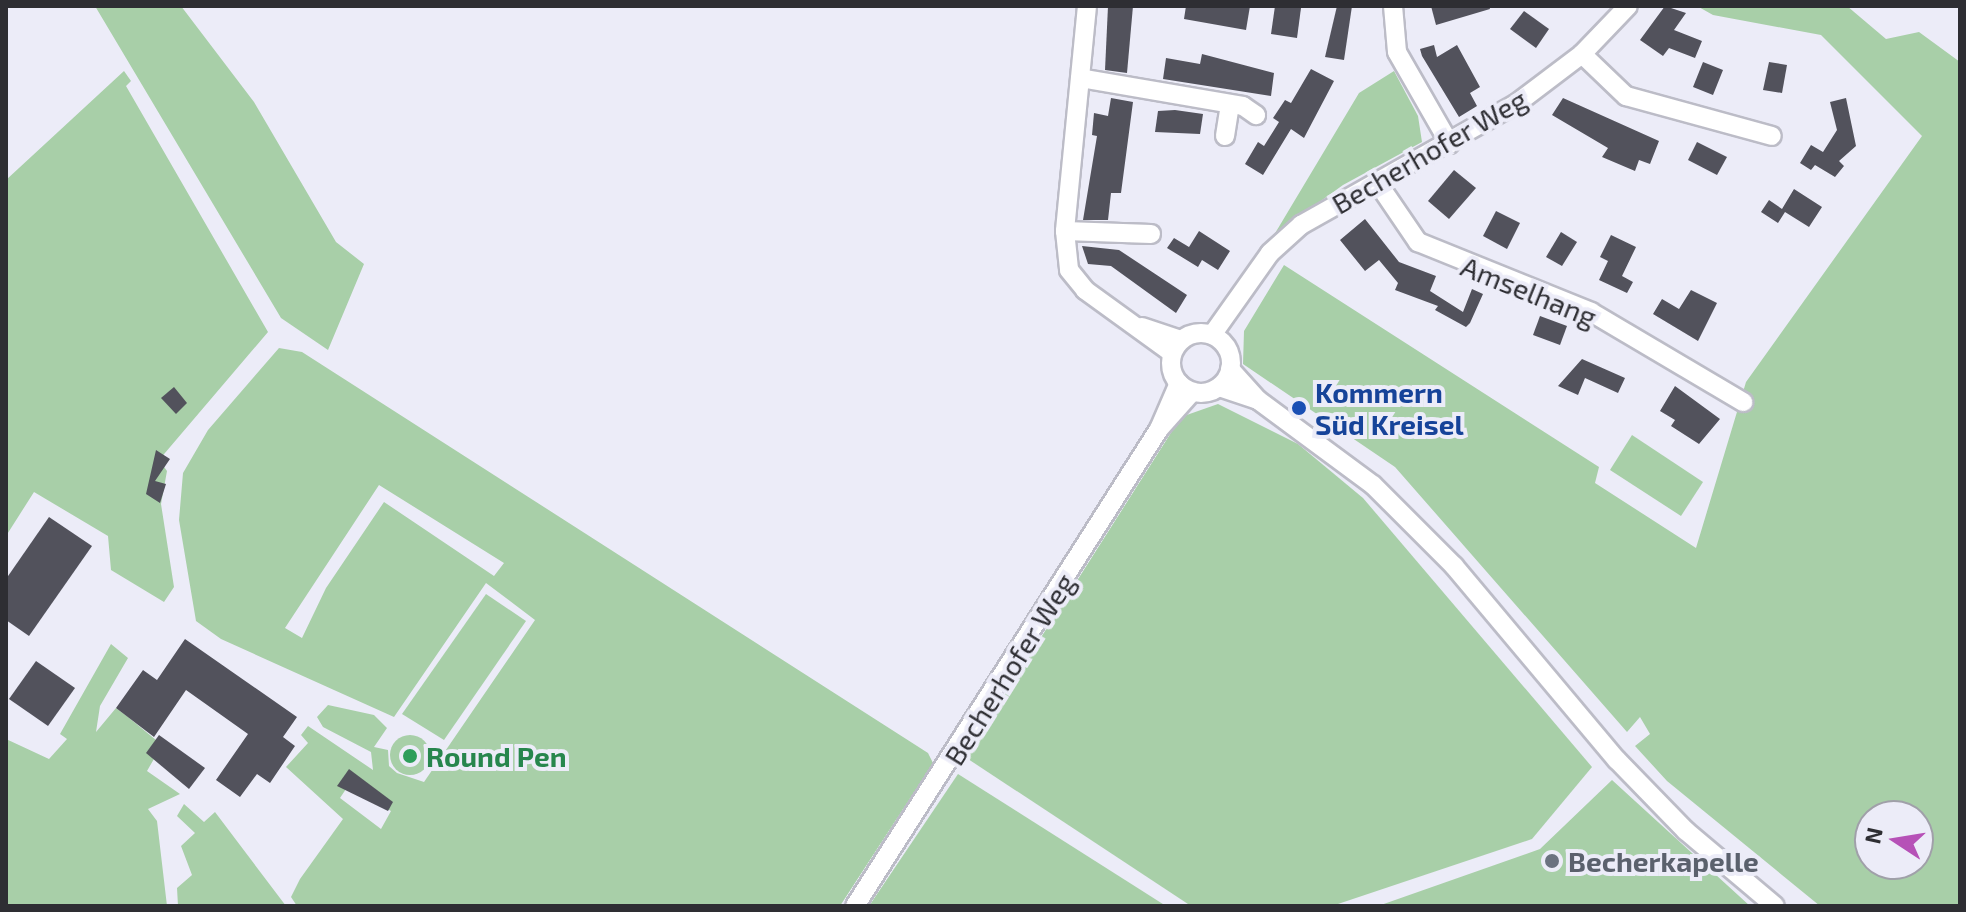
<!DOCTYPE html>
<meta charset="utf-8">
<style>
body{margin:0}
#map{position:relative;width:1966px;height:912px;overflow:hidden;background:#ececf8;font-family:"Exo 2",sans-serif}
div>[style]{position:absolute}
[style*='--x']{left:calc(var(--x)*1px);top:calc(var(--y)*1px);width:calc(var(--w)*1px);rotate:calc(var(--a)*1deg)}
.green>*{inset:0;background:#a8cfa8}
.round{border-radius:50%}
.building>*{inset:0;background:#52525c}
.roads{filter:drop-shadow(2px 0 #bcbcc7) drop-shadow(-2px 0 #bcbcc7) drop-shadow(0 2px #bcbcc7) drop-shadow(0 -2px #bcbcc7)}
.minor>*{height:18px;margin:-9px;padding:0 9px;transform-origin:9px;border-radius:9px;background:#fff}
.minor>.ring{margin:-9px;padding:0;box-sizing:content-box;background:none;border:18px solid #fff;border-radius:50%}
.dots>*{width:22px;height:22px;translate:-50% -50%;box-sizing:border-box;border:4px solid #ececf8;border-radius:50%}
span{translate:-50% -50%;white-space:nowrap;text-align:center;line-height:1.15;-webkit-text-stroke:8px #ececf8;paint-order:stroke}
.street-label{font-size:28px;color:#2e2e33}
.transit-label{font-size:28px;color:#164399;font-weight:700}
.left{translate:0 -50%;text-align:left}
.leisure-label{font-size:28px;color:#27864d;font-weight:700}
.worship-label{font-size:28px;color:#5b616d;font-weight:700}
.frame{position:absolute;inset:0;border:8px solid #2e2e33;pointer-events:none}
.north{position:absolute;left:1854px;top:800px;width:80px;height:80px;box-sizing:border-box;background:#ececf8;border:2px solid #a0a0a9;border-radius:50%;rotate:282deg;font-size:22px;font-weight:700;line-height:32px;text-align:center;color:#2e2e33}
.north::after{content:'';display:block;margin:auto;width:28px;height:36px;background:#b651b7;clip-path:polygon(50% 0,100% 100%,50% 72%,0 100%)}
</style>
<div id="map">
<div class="green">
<i style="clip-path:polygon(95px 6px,181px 6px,254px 102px,336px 242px,364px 264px,328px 350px,281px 318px)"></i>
<i style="clip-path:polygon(evenodd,1697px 6px,1847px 6px,1886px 39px,1919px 32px,1960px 62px,1960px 906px,1820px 906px,1667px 781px,1635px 746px,1650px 734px,1640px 717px,1627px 732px,1395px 467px,1243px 364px,1244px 331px,1284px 265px,1599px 467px,1595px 483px,1696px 548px,1746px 382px,1922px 136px,1821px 35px,1713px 15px,1697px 6px,1870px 816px,1918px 816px,1918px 864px,1870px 864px,1870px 816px)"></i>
<i style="clip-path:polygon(124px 71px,131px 81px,126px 86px,268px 332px,159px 460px,167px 471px,161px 504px,174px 587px,164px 602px,111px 570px,108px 536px,34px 492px,6px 536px,6px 180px)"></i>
<i style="clip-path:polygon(1394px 71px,1418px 116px,1422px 142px,1343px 185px,1274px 235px,1359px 93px)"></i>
<i style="clip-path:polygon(evenodd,279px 348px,302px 352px,928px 753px,933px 763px,840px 906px,297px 906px,291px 897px,300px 879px,343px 819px,286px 767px,308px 743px,301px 735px,308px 726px,373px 770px,371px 752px,323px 727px,317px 717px,328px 705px,374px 715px,387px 728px,374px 747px,388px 750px,389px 766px,397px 773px,424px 782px,535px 620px,486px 583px,394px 717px,221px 639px,196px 621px,179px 520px,183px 473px,208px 430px,279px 348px,379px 485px,504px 563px,494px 576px,384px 502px,326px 588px,302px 638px,285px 628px,379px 485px,279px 348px,348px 786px,391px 811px,381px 829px,340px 798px,348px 786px)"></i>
<i style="clip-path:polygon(1218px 404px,1298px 444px,1363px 498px,1592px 767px,1532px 839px,1332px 906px,1191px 906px,965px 757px,1181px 417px)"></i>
<i style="clip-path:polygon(1632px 435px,1703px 482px,1681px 516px,1610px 470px)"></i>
<i style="clip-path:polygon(486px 594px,526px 621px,444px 740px,402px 714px)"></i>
<i style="clip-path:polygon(111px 644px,128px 658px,100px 706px,96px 732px,116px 708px,128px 717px,162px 745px,147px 771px,180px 794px,148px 809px,157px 821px,167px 906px,6px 906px,6px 739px,49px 759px,67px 739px,60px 734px)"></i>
<i class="round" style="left:390px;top:735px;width:40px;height:40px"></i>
<i style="clip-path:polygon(958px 774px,1144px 892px,1166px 906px,869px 906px)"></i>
<i style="clip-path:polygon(1612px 780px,1750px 906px,1378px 906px,1540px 849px)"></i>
<i style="clip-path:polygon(184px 804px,204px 822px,215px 812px,286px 906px,178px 906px,177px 888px,192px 875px,181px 846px,195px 833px,177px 816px)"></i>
</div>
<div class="building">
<i style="clip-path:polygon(1108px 6px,1133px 6px,1127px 73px,1105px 70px)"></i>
<i style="clip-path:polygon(1186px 6px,1250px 6px,1246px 30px,1184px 19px)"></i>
<i style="clip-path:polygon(1275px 6px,1301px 8px,1297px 38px,1271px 34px)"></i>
<i style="clip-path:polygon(1337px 6px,1352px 6px,1344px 60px,1325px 57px)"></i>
<i style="clip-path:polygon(1431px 6px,1489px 6px,1490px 9px,1436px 25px)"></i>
<i style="clip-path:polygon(1665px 6px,1686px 13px,1674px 30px,1702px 41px,1695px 58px,1669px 48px,1663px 56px,1640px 40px)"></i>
<i style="clip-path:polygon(1524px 11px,1549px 29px,1536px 48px,1510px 29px)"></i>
<i style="clip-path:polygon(1434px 45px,1437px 57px,1457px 45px,1480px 87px,1470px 93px,1477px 106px,1459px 117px,1422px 56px,1420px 49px)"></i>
<i style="clip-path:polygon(1202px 54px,1274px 73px,1271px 96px,1163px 79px,1166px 58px,1200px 64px)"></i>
<i style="clip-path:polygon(1703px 62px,1723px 70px,1713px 95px,1693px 87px)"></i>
<i style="clip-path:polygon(1769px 62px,1787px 65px,1782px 93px,1763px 90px)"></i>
<i style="clip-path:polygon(1311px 69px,1334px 81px,1304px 138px,1291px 129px,1263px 175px,1245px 164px,1258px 142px,1264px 146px,1279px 122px,1273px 118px,1285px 100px,1291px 103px)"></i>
<i style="clip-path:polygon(1111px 98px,1133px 102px,1121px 193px,1111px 193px,1108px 220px,1083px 220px,1097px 136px,1092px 135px,1094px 113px,1108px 116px)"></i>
<i style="clip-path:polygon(1563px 98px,1659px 141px,1650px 164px,1639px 160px,1635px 171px,1602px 157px,1608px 148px,1552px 115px)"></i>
<i style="clip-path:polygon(1846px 98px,1856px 146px,1839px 161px,1844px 166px,1835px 177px,1815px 165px,1811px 170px,1800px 163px,1811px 145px,1823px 152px,1837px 130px,1830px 102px)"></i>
<i style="clip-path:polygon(1175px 110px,1203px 114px,1200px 134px,1155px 132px,1158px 111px)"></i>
<i style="clip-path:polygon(1697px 142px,1727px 157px,1717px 175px,1688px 160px)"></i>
<i style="clip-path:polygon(1454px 170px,1476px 188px,1449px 219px,1428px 201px)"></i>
<i style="clip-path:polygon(1794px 189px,1822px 207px,1809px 227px,1785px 212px,1778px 223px,1761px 212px,1769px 200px,1782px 209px)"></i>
<i style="clip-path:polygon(1496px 211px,1520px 223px,1507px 249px,1483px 236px)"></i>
<i style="clip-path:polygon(1365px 219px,1399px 262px,1436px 276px,1430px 291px,1463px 312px,1472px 289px,1483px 294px,1470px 323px,1466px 327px,1435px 310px,1438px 306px,1395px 290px,1398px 283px,1379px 260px,1365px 271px,1340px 240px)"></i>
<i style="clip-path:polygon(1199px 231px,1230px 251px,1218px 270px,1202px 260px,1198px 267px,1167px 248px,1174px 238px,1189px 247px)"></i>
<i style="clip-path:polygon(1561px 232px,1577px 242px,1562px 266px,1546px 257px)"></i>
<i style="clip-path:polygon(1611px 235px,1636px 247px,1622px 276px,1633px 282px,1627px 293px,1599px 280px,1608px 261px,1600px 257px)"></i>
<i style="clip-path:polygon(1082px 246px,1119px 250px,1187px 295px,1176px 313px,1111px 266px,1088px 264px)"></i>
<i style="clip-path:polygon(1691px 290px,1717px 303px,1698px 341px,1653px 314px,1662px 299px,1679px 309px)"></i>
<i style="clip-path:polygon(1540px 316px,1567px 326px,1560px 345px,1533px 335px)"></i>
<i style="clip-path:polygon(1582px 359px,1625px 378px,1618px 393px,1585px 378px,1578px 395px,1558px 386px)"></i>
<i style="clip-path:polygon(1675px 386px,1720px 419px,1699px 444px,1671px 426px,1675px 420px,1660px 411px)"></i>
<i style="clip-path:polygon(174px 387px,187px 403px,176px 414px,161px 398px)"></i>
<i style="clip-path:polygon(156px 450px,170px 459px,155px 481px,166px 484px,160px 503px,146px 494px)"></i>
<i style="clip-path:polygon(49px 517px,92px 546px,29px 636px,6px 620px,6px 579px)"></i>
<i style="clip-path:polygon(185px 639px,297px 717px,283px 737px,295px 746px,270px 783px,257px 774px,240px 797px,216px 780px,248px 734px,186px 690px,154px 737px,116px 708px,143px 670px,157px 680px)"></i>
<i style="clip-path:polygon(36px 661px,75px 688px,48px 726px,9px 699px)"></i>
<i style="clip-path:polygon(159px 735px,205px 768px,189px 789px,146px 753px)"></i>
<i style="clip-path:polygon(349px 769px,393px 802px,388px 811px,337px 786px)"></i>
</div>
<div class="roads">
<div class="minor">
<i style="--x:1087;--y:6;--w:226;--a:95.6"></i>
<i style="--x:1065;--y:231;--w:39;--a:84"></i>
<i style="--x:1069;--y:270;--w:26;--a:51"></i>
<i style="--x:1085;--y:290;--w:107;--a:35.9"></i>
<i style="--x:1393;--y:6;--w:46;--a:85"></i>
<i style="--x:1397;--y:52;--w:106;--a:60.1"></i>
<i style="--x:1582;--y:54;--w:61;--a:43.7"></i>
<i style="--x:1626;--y:96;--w:151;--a:15.3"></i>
<i style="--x:1080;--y:78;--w:165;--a:9.7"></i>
<i style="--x:1243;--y:106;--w:16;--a:35"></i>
<i style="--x:1225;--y:136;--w:32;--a:-81"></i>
<i style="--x:1377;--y:182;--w:73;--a:55.7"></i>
<i style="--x:1418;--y:242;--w:187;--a:22"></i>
<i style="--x:1591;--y:312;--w:177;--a:30.6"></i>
<i style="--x:1065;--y:231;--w:86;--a:2"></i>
<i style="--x:1142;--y:327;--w:41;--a:18.4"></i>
<i class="ring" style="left:1171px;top:333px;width:42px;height:42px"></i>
<i style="--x:1212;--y:335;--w:100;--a:-54.7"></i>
<i style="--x:1270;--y:253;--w:42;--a:-42.1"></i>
<i style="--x:1301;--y:225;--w:247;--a:-29.4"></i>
<i style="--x:1516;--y:104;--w:83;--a:-37.1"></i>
<i style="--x:1582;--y:54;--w:66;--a:-46.2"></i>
<i style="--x:1230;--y:369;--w:42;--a:47.9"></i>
<i style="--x:1258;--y:400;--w:143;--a:36.5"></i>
<i style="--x:1373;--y:485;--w:115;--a:45"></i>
<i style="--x:1454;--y:566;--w:253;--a:50"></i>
<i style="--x:1617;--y:760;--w:99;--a:45.8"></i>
<i style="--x:1686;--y:831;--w:116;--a:40.1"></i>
<i style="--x:1219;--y:387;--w:41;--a:18.4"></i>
<i style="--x:1159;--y:429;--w:50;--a:-66.5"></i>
<i style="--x:855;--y:906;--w:566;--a:-57.49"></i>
<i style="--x:1159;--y:429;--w:50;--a:-48.3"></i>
</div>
</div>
<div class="dots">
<i style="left:1299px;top:408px;background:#1a4fb4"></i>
<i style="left:410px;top:756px;background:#2e9e5b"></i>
<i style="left:1552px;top:861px;background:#6b7280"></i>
</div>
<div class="street-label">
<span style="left:1429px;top:151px;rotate:-30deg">Becherhofer Weg</span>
<span style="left:1529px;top:291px;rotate:22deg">Amselhang</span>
<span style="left:1009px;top:669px;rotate:-58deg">Becherhofer Weg</span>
</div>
<div class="transit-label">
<span class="left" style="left:1315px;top:408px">Kommern<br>Süd Kreisel</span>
</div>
<div class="leisure-label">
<span class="left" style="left:426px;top:756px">Round Pen</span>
</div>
<div class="worship-label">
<span class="left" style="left:1568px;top:861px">Becherkapelle</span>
</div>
<div class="frame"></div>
<div class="north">N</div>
</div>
